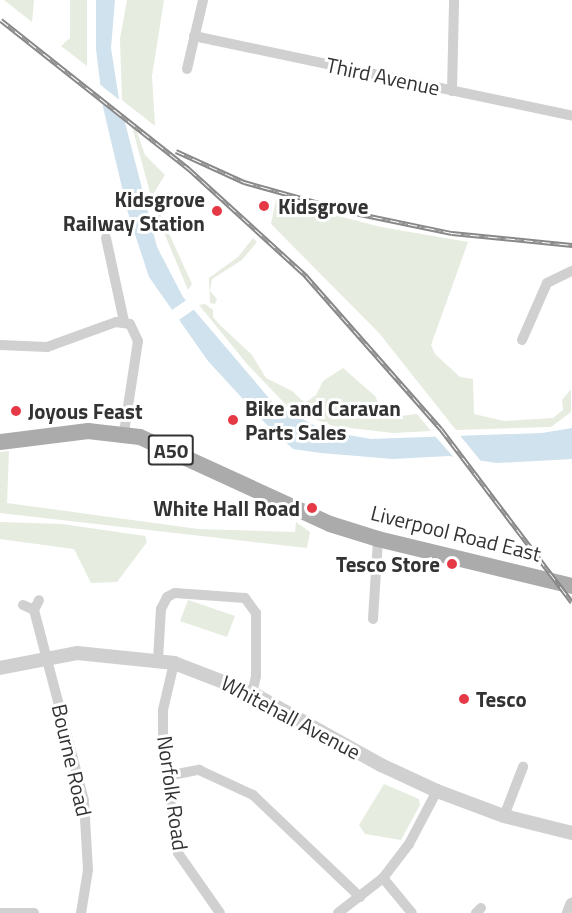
<!DOCTYPE html>
<style>
body{margin:0}
#map{position:relative;width:572px;height:913px;overflow:hidden;background:#fff;font-family:"Titillium Web",sans-serif}
div>[style]{position:absolute}
[style*='--x']{left:calc(var(--x)*1px);top:calc(var(--y)*1px);width:calc(var(--w)*1px);rotate:calc(var(--a)*1deg)}
.green>*{inset:0;background:#e6ecdf}
.water>*{inset:0;background:#cfe2ee}
.pier>*{inset:0;background:#fff}
.minor>*{height:10px;margin:-5px;padding:0 5px;transform-origin:5px;border-radius:5px;background:#d0d0d0}
.tertiary>*{height:14px;margin:-7px;padding:0 7px;transform-origin:7px;border-radius:7px;background:#d0d0d0}
.primary>*{height:16px;margin:-8px;padding:0 8px;transform-origin:8px;border-radius:8px;background:#ababab}
.rail>*{height:5px;margin-top:-2.5px;transform-origin:0;background:repeating-linear-gradient(90deg,#fff 0 9px,#888 0 18px);box-sizing:border-box;border-block:2px solid #888}
.dots>*{width:16px;height:16px;translate:-50% -50%;box-sizing:border-box;border:3px solid #fff;border-radius:50%}
span{translate:-50% -50%;white-space:nowrap;text-align:center;line-height:1.15;-webkit-text-stroke:6px #fff;paint-order:stroke}
.shield-label span{padding:2px 4px;background:#fff;border:2px solid;border-radius:4px;-webkit-text-stroke-width:0}
.shield-label{font-size:20px;color:#333;font-weight:700}
.street-label{font-size:21px;color:#333}
.poi-label{font-size:21px;color:#333;font-weight:700}
.right{translate:-100% -50%;text-align:right}
.left{translate:0 -50%;text-align:left}
</style>
<div id="map">
<div class="green">
<i style="clip-path:polygon(4px 0,34px 0,32px 22px)"></i>
<i style="clip-path:polygon(70px 0,87px 0,87px 66px,61px 46px,70px 38px)"></i>
<i style="clip-path:polygon(127px 0,164px 0,152px 76px,155px 126px,122px 100px,120px 39px)"></i>
<i style="clip-path:polygon(126px 121px,136px 129px,145px 155px,165px 175px,152px 196px,192px 284px,188px 290px,155px 211px,133px 130px)"></i>
<i style="clip-path:polygon(276px 200px,381px 227px,468px 242px,431px 345px,435px 354px,460px 377px,473px 379px,474px 414px,504px 421px,553px 418px,563px 410px,562px 400px,571px 389px,571px 412px,551px 427px,456px 430px,379px 333px,271px 224px)"></i>
<i style="clip-path:polygon(253px 238px,257px 242px,242px 260px,212px 279px,210px 291px,217px 299px,215px 304px,210px 303px,209px 278px,238px 257px)"></i>
<i style="clip-path:polygon(205px 304px,213px 310px,213px 317px,221px 326px,252px 355px,266px 378px,292px 391px,305px 403px,316px 395px,323px 381px,343px 368px,375px 396px,385px 418px,417px 414px,431px 431px,393px 433px,333px 426px,291px 410px,247px 364px,199px 305px)"></i>
<i style="clip-path:polygon(9px 451px,7px 503px,198px 529px,295px 532px,296px 522px,310px 532px,307px 548px,0 513px,0 452px)"></i>
<i style="clip-path:polygon(0 522px,62px 524px,145px 536px,147px 542px,117px 582px,91px 583px,74px 549px,0 539px)"></i>
<i style="clip-path:polygon(188px 600px,235px 616px,227px 637px,180px 621px)"></i>
<i style="clip-path:polygon(384px 784px,419px 799px,420px 805px,401px 840px,365px 834px,359px 825px)"></i>
</div>
<div class="water">
<i style="clip-path:polygon(96px 0,115px 0,111px 48px,119px 99px,157px 247px,183px 297px,274px 404px,325px 431px,371px 439px,542px 433px,572px 428px,572px 459px,497px 463px,449px 456px,393px 459px,321px 453px,293px 449px,266px 424px,208px 361px,149px 277px,128px 213px,103px 107px,96px 49px)"></i>
</div>
<div class="pier">
<i style="clip-path:polygon(98px 83px,122px 102px,127px 122px,100px 102px)"></i>
<i style="clip-path:polygon(188px 299px,196px 308px,176px 322px,169px 312px)"></i>
<i style="clip-path:polygon(458px 433px,484px 465px,456px 460px,434px 435px)"></i>
</div>
<div class="minor">
<i style="--x:194;--y:36;--w:386;--a:11.9"></i>
<i style="--x:187;--y:69;--w:71;--a:-76.9"></i>
<i style="--x:452;--y:91;--w:91;--a:-88.7"></i>
<i style="--x:106;--y:238;--w:85;--a:77.8"></i>
<i style="--x:522;--y:340;--w:62;--a:-66.3"></i>
<i style="--x:547;--y:283;--w:28;--a:-26"></i>
<i style="--x:0;--y:345;--w:47;--a:2.4"></i>
<i style="--x:47;--y:347;--w:73;--a:-19.9"></i>
<i style="--x:116;--y:322;--w:14;--a:8"></i>
<i style="--x:130;--y:324;--w:19;--a:65"></i>
<i style="--x:138;--y:341;--w:93;--a:98.7"></i>
<i style="--x:23;--y:605;--w:12;--a:24"></i>
<i style="--x:34;--y:610;--w:11;--a:-63"></i>
<i style="--x:34;--y:610;--w:197;--a:75.3"></i>
<i style="--x:84;--y:801;--w:69;--a:86.7"></i>
<i style="--x:88;--y:870;--w:44;--a:99.2"></i>
<i style="--x:373;--y:619;--w:80;--a:-86.4"></i>
<i style="--x:158;--y:659;--w:50;--a:-86.6"></i>
<i style="--x:161;--y:609;--w:13;--a:-63"></i>
<i style="--x:167;--y:597;--w:9;--a:-27"></i>
<i style="--x:175;--y:593;--w:70;--a:4.1"></i>
<i style="--x:245;--y:598;--w:19;--a:54"></i>
<i style="--x:256;--y:613;--w:63;--a:90"></i>
<i style="--x:256;--y:676;--w:17;--a:103"></i>
<i style="--x:174;--y:663;--w:48;--a:103.2"></i>
<i style="--x:163;--y:710;--w:36;--a:90"></i>
<i style="--x:163;--y:746;--w:108;--a:82"></i>
<i style="--x:178;--y:853;--w:73;--a:55"></i>
<i style="--x:167;--y:776;--w:33;--a:-11"></i>
<i style="--x:199;--y:770;--w:60;--a:24.8"></i>
<i style="--x:253;--y:795;--w:148;--a:43.6"></i>
<i style="--x:504;--y:816;--w:53;--a:-68.8"></i>
<i style="--x:383;--y:878;--w:45;--a:50.4"></i>
<i style="--x:0;--y:913;--w:34;--a:0"></i>
<i style="--x:338;--y:913;--w:57;--a:-37.9"></i>
<i style="--x:383;--y:878;--w:43;--a:-52.6"></i>
<i style="--x:409;--y:844;--w:60;--a:-62.2"></i>
<i style="--x:476;--y:913;--w:7;--a:-45"></i>
</div>
<div class="tertiary">
<i style="--x:0;--y:668;--w:78;--a:-11"></i>
<i style="--x:77;--y:653;--w:98;--a:5.9"></i>
<i style="--x:174;--y:663;--w:84;--a:21"></i>
<i style="--x:252;--y:693;--w:148;--a:29.2"></i>
<i style="--x:381;--y:765;--w:62;--a:24.9"></i>
<i style="--x:437;--y:791;--w:72;--a:20.5"></i>
<i style="--x:504;--y:816;--w:70;--a:14"></i>
<i style="--x:569;--y:913;--w:9;--a:-69"></i>
</div>
<div class="primary">
<i style="--x:0;--y:442;--w:89;--a:-7.1"></i>
<i style="--x:88;--y:431;--w:52;--a:6.6"></i>
<i style="--x:140;--y:437;--w:209;--a:24.6"></i>
<i style="--x:330;--y:524;--w:50;--a:17.4"></i>
<i style="--x:378;--y:539;--w:200;--a:13.6"></i>
</div>
<div class="rail">
<i style="--x:1;--y:20;--w:240;--a:38.4"></i>
<i style="--x:189;--y:169;--w:159;--a:42.4"></i>
<i style="--x:306;--y:276;--w:204;--a:48.6"></i>
<i style="--x:441;--y:429;--w:217;--a:52.9"></i>
<i style="--x:176;--y:151;--w:75;--a:24.5"></i>
<i style="--x:244;--y:182;--w:115;--a:15.6"></i>
<i style="--x:355;--y:213;--w:99;--a:11.7"></i>
<i style="--x:452;--y:233;--w:121;--a:5.7"></i>
</div>
<div class="dots">
<i style="left:264px;top:206px;background:#e63946"></i>
<i style="left:217px;top:211px;background:#e63946"></i>
<i style="left:16px;top:411px;background:#e63946"></i>
<i style="left:233px;top:420px;background:#e63946"></i>
<i style="left:312px;top:508px;background:#e63946"></i>
<i style="left:452px;top:564px;background:#e63946"></i>
<i style="left:464px;top:699px;background:#e63946"></i>
</div>
<div class="shield-label">
<span style="left:171px;top:450px">A50</span>
</div>
<div class="street-label">
<span style="left:383px;top:76px;rotate:12deg">Third Avenue</span>
<span style="left:456px;top:533px;rotate:14deg">Liverpool Road East</span>
<span style="left:291px;top:717px;rotate:28deg">Whitehall Avenue</span>
<span style="left:72px;top:760px;rotate:77deg">Bourne Road</span>
<span style="left:173px;top:793px;rotate:82deg">Norfolk Road</span>
</div>
<div class="poi-label">
<span class="right" style="left:205px;top:211px">Kidsgrove<br>Railway Station</span>
<span class="left" style="left:278px;top:206px">Kidsgrove</span>
<span class="left" style="left:245px;top:420px">Bike and Caravan<br>Parts Sales</span>
<span class="left" style="left:28px;top:411px">Joyous Feast</span>
<span class="right" style="left:300px;top:508px">White Hall Road</span>
<span class="right" style="left:440px;top:564px">Tesco Store</span>
<span class="left" style="left:476px;top:699px">Tesco</span>
</div>
</div>
